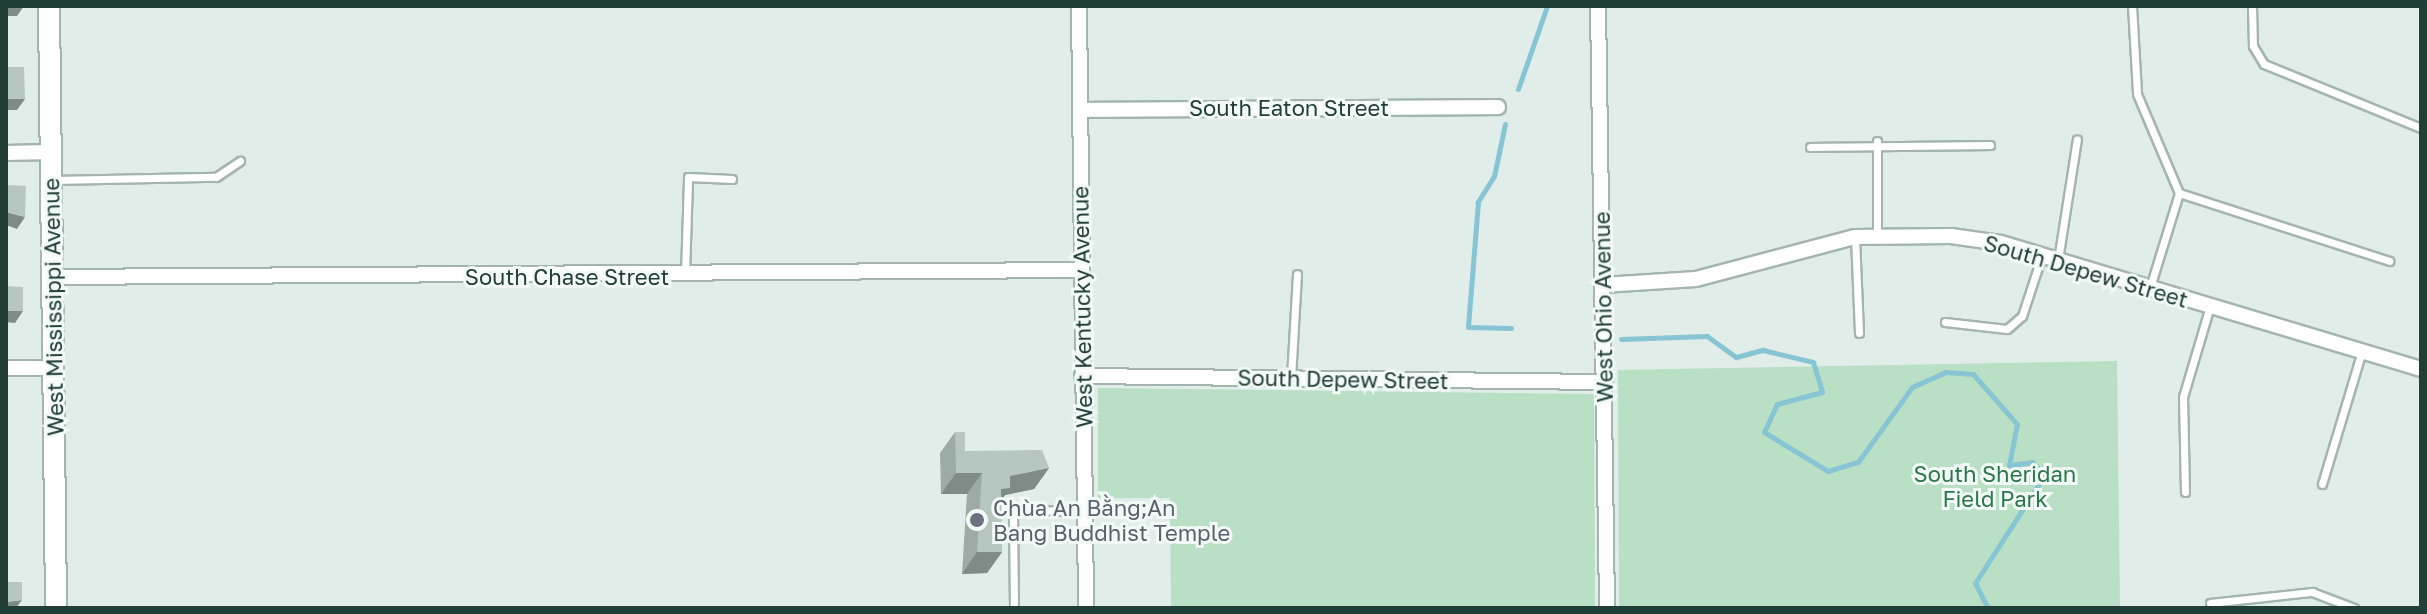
<!DOCTYPE html>
<meta charset="utf-8">
<style>
body{margin:0}
#map{position:relative;width:2427px;height:614px;overflow:hidden;background:#e1ede8;font-family:"Golos Text",sans-serif}
div>[style]{position:absolute}
[style*='--x']{left:calc(var(--x)*1px);top:calc(var(--y)*1px);width:calc(var(--w)*1px);rotate:calc(var(--a)*1deg)}
.green>*{inset:0;background:#b9dfc5}
.stream>*{height:5px;margin:-2.5px;padding:0 2.5px;transform-origin:2.5px;border-radius:2.5px;background:#87c5d4}
.roads{filter:drop-shadow(2px 0 #a4b5af) drop-shadow(-2px 0 #a4b5af) drop-shadow(0 2px #a4b5af) drop-shadow(0 -2px #a4b5af)}
.lane>*{height:7px;margin:-3.5px;padding:0 3.5px;transform-origin:3.5px;border-radius:3.5px;background:#fff}
.street>*{height:14px;margin:-7px;padding:0 7px;transform-origin:7px;border-radius:7px;background:#fff}
.secondary>*{height:20px;margin:-10px;padding:0 10px;transform-origin:10px;border-radius:10px;background:#fff}
.wall>*{inset:0;background:#9daba6}
.shaded-wall>*{inset:0;background:#7f8b87}
.building>*{inset:0;background:#b6c7c1}
.dots>*{width:22px;height:22px;translate:-50% -50%;box-sizing:border-box;border:4px solid #f2f9f6;border-radius:50%}
span{translate:-50% -50%;white-space:nowrap;text-align:center;line-height:1.15;-webkit-text-stroke:6px #f2f9f6;paint-order:stroke}
.street-label{font-size:22px;color:#213e37}
.park-label{font-size:22px;color:#29774a}
.worship-label{font-size:22px;color:#5b616d}
.left{translate:0 -50%;text-align:left}
.frame{position:absolute;inset:0;border:8px solid #213e37;pointer-events:none}
</style>
<div id="map">
<div class="green">
<i style="clip-path:polygon(2117px 361px,2120px 608px,1619px 608px,1618px 370px)"></i>
<i style="clip-path:polygon(1098px 388px,1594px 394px,1595px 608px,1171px 608px,1170px 498px,1098px 498px)"></i>
</div>
<div class="stream">
<i style="--x:1518;--y:89;--w:88;--a:-70.7"></i>
<i style="--x:1505;--y:124;--w:53;--a:101.9"></i>
<i style="--x:1494;--y:176;--w:31;--a:122"></i>
<i style="--x:1478;--y:202;--w:125;--a:94.6"></i>
<i style="--x:1468;--y:327;--w:43;--a:1.3"></i>
<i style="--x:1621;--y:339;--w:86;--a:-2"></i>
<i style="--x:1707;--y:336;--w:36;--a:36"></i>
<i style="--x:1736;--y:357;--w:28;--a:-15"></i>
<i style="--x:1763;--y:350;--w:51;--a:13.5"></i>
<i style="--x:1813;--y:362;--w:31;--a:73"></i>
<i style="--x:1822;--y:392;--w:47;--a:165.1"></i>
<i style="--x:1777;--y:404;--w:31;--a:115"></i>
<i style="--x:1764;--y:432;--w:75;--a:31.4"></i>
<i style="--x:1828;--y:471;--w:31;--a:-17"></i>
<i style="--x:1858;--y:462;--w:92;--a:-54.2"></i>
<i style="--x:1912;--y:387;--w:36;--a:-24"></i>
<i style="--x:1945;--y:372;--w:28;--a:4"></i>
<i style="--x:1973;--y:374;--w:67;--a:48.7"></i>
<i style="--x:2017;--y:424;--w:42;--a:101"></i>
<i style="--x:2009;--y:465;--w:23;--a:-7"></i>
<i style="--x:2032;--y:462;--w:18;--a:49"></i>
<i style="--x:2044;--y:476;--w:127;--a:122.8"></i>
<i style="--x:1975;--y:583;--w:28;--a:63"></i>
</div>
<div class="roads">
<div class="lane">
<i style="--x:2132;--y:6;--w:88;--a:86.7"></i>
<i style="--x:2137;--y:94;--w:108;--a:67"></i>
<i style="--x:2179;--y:193;--w:98;--a:107.1"></i>
<i style="--x:2252;--y:6;--w:40;--a:88.6"></i>
<i style="--x:2253;--y:46;--w:21;--a:59"></i>
<i style="--x:2264;--y:64;--w:170;--a:22.2"></i>
<i style="--x:1810;--y:147;--w:180;--a:-0.6"></i>
<i style="--x:53;--y:180;--w:163;--a:-1.1"></i>
<i style="--x:216;--y:177;--w:29;--a:-34"></i>
<i style="--x:2179;--y:193;--w:221;--a:17.9"></i>
<i style="--x:1855;--y:237;--w:96;--a:87.6"></i>
<i style="--x:1877;--y:237;--w:96;--a:-90"></i>
<i style="--x:2058;--y:260;--w:122;--a:-81.1"></i>
<i style="--x:685;--y:275;--w:98;--a:-88.2"></i>
<i style="--x:688;--y:177;--w:44;--a:2.6"></i>
<i style="--x:1945;--y:322;--w:62;--a:6.4"></i>
<i style="--x:2007;--y:329;--w:20;--a:-41"></i>
<i style="--x:2022;--y:316;--w:64;--a:-71.8"></i>
<i style="--x:1291;--y:378;--w:104;--a:-86.7"></i>
<i style="--x:2322;--y:484;--w:139;--a:-73.3"></i>
<i style="--x:2185;--y:492;--w:95;--a:-91.2"></i>
<i style="--x:2183;--y:397;--w:95;--a:-73.5"></i>
<i style="--x:2210;--y:603;--w:103;--a:-6.2"></i>
<i style="--x:2312;--y:592;--w:45;--a:20.9"></i>
<i style="--x:1014;--y:608;--w:97;--a:-90.6"></i>
<i style="--x:1013;--y:511;--w:71;--a:-0.8"></i>
</div>
<div class="street">
<i style="--x:1079;--y:6;--w:602;--a:89.33"></i>
<i style="--x:1598;--y:6;--w:602;--a:89.14"></i>
<i style="--x:1080;--y:110;--w:418;--a:-0.4"></i>
<i style="--x:6;--y:153;--w:45;--a:-1.3"></i>
<i style="--x:52;--y:277;--w:1030;--a:-0.39"></i>
<i style="--x:1603;--y:285;--w:93;--a:-3.7"></i>
<i style="--x:1696;--y:279;--w:164;--a:-14.8"></i>
<i style="--x:1855;--y:237;--w:96;--a:-0.6"></i>
<i style="--x:1951;--y:236;--w:50;--a:8"></i>
<i style="--x:2001;--y:243;--w:438;--a:16.7"></i>
<i style="--x:6;--y:368;--w:47;--a:0"></i>
<i style="--x:1082;--y:376;--w:523;--a:0.66"></i>
</div>
<div class="secondary">
<i style="--x:49;--y:6;--w:602;--a:89.33"></i>
</div>
</div>
<div class="wall">
<i style="clip-path:polygon(955px 432px,965px 451px,1049px 468px,1034px 489px,1005px 495px,1001px 501px,1002px 552px,987px 573px,962px 574px,967px 494px,941px 494px,940px 453px)"></i>
</div>
<div class="shaded-wall">
<i style="clip-path:polygon(6px 6px,24px 6px,17px 16px,6px 16px)"></i>
<i style="clip-path:polygon(6px 99px,25px 99px,17px 110px,6px 110px)"></i>
<i style="clip-path:polygon(6px 212px,25px 217px,17px 229px,6px 225px)"></i>
<i style="clip-path:polygon(6px 311px,23px 311px,15px 323px,6px 322px)"></i>
<i style="clip-path:polygon(1049px 468px,1034px 489px,1005px 495px,996px 509px,986px 510px,1010px 476px)"></i>
<i style="clip-path:polygon(956px 473px,982px 473px,967px 494px,941px 494px)"></i>
<i style="clip-path:polygon(977px 552px,1002px 552px,987px 573px,962px 574px)"></i>
<i style="clip-path:polygon(22px 600px,16px 608px,6px 608px,6px 602px)"></i>
</div>
<div class="building">
<i style="clip-path:polygon(6px 67px,24px 67px,25px 99px,6px 99px)"></i>
<i style="clip-path:polygon(6px 185px,26px 186px,25px 217px,6px 212px)"></i>
<i style="clip-path:polygon(6px 286px,23px 287px,23px 311px,6px 311px)"></i>
<i style="clip-path:polygon(955px 432px,965px 432px,965px 451px,1042px 450px,1049px 468px,1010px 476px,1010px 488px,1001px 489px,1002px 552px,977px 552px,982px 473px,956px 473px)"></i>
<i style="clip-path:polygon(6px 582px,22px 582px,22px 600px,6px 602px)"></i>
</div>
<div class="dots">
<i style="left:977px;top:520px;background:#6b7280"></i>
</div>
<div class="street-label">
<span style="left:1289px;top:108px">South Eaton Street</span>
<span style="left:2086px;top:271px;rotate:16deg">South Depew Street</span>
<span style="left:567px;top:277px">South Chase Street</span>
<span style="left:53px;top:307px;rotate:-91deg">West Mississippi Avenue</span>
<span style="left:1082px;top:307px;rotate:-91deg">West Kentucky Avenue</span>
<span style="left:1603px;top:307px;rotate:-91deg">West Ohio Avenue</span>
<span style="left:1343px;top:379px;rotate:1deg">South Depew Street</span>
</div>
<div class="park-label">
<span style="left:1995px;top:486px">South Sheridan<br>Field Park</span>
</div>
<div class="worship-label">
<span class="left" style="left:993px;top:520px">Chùa An Bằng;An<br>Bang Buddhist Temple</span>
</div>
<div class="frame"></div>
</div>
